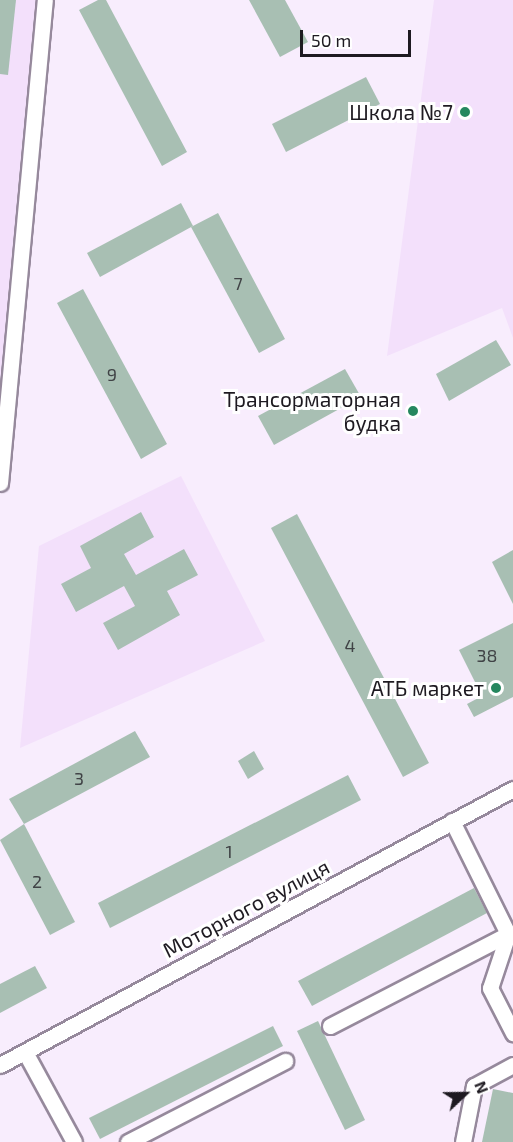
<!DOCTYPE html>
<meta charset="utf-8">
<style>
body{margin:0}
#map{position:relative;width:513px;height:1142px;overflow:hidden;background:#f8edfd;font-family:"Exo 2",sans-serif}
div>[style]{position:absolute}
[style*='--x']{left:calc(var(--x)*1px);top:calc(var(--y)*1px);width:calc(var(--w)*1px);rotate:calc(var(--a)*1deg)}
.built>*{inset:0;background:#f3e0fb}
.building>*{inset:0;background:#a8bfb3}
.roads{filter:drop-shadow(2px 0 #96899c) drop-shadow(-2px 0 #96899c) drop-shadow(0 2px #96899c) drop-shadow(0 -2px #96899c)}
.minor>*{height:15px;margin:-7.5px;padding:0 7.5px;transform-origin:7.5px;border-radius:7.5px;background:#fff}
.dots>*{width:16px;height:16px;translate:-50% -50%;box-sizing:border-box;border:3px solid #fff;border-radius:50%}
span{translate:-50% -50%;white-space:nowrap;text-align:center;line-height:1.15;-webkit-text-stroke:6px #fff;paint-order:stroke}
.number-label{font-size:18px;color:#404346}
.number-label span{-webkit-text-stroke-width:0}
.poi-label{font-size:21px;color:#1e1a21}
.right{translate:-100% -50%;text-align:right}
.street-label{font-size:21px;color:#1e1a21}
.north{position:absolute;left:435px;top:1064px;width:60px;height:60px;-webkit-text-stroke:4px #fff;paint-order:stroke;rotate:68deg;font-size:16px;font-weight:700;line-height:24px;text-align:center;color:#1e1a21}
.north::after{content:'';display:block;margin:auto;width:21px;height:27px;background:#1e1a21;clip-path:polygon(50% 0,100% 100%,50% 72%,0 100%)}
.scale{position:absolute;left:300px;top:30px;width:111px;height:27px;box-sizing:border-box;border:3px solid #1e1a21;border-top:0;padding-left:8px;font-size:18px;line-height:21px;white-space:nowrap;color:#1e1a21;-webkit-text-stroke:4px #fff;paint-order:stroke}
</style>
<div id="map">
<div class="built">
<i style="clip-path:polygon(0 0,40px 0,16px 316px,0 382px)"></i>
<i style="clip-path:polygon(434px 0,513px 0,513px 338px,502px 308px,387px 356px)"></i>
<i style="clip-path:polygon(181px 476px,265px 641px,20px 748px,39px 546px)"></i>
</div>
<div class="building">
<i style="clip-path:polygon(0 0,16px 0,8px 75px,0 74px)"></i>
<i style="clip-path:polygon(98px 0,106px 0,187px 152px,162px 166px,79px 10px)"></i>
<i style="clip-path:polygon(249px 0,285px 0,308px 42px,280px 57px)"></i>
<i style="clip-path:polygon(366px 77px,380px 104px,286px 152px,272px 124px)"></i>
<i style="clip-path:polygon(181px 203px,193px 226px,100px 277px,87px 253px)"></i>
<i style="clip-path:polygon(218px 213px,285px 339px,259px 353px,191px 227px)"></i>
<i style="clip-path:polygon(83px 289px,167px 444px,141px 459px,57px 303px)"></i>
<i style="clip-path:polygon(496px 340px,511px 365px,449px 401px,436px 374px)"></i>
<i style="clip-path:polygon(345px 369px,361px 397px,274px 445px,258px 416px)"></i>
<i style="clip-path:polygon(141px 512px,154px 537px,124px 554px,136px 575px,184px 549px,198px 575px,167px 591px,180px 615px,118px 650px,103px 623px,135px 606px,124px 586px,76px 612px,61px 584px,91px 568px,80px 546px)"></i>
<i style="clip-path:polygon(297px 514px,429px 763px,403px 777px,271px 528px)"></i>
<i style="clip-path:polygon(513px 550px,513px 604px,492px 562px)"></i>
<i style="clip-path:polygon(513px 623px,513px 697px,474px 717px,467px 704px,482px 696px,459px 650px)"></i>
<i style="clip-path:polygon(135px 731px,150px 757px,24px 824px,9px 799px)"></i>
<i style="clip-path:polygon(254px 751px,264px 769px,248px 779px,238px 761px)"></i>
<i style="clip-path:polygon(348px 775px,361px 800px,110px 928px,98px 903px)"></i>
<i style="clip-path:polygon(24px 824px,75px 922px,50px 935px,0 840px)"></i>
<i style="clip-path:polygon(474px 888px,487px 913px,312px 1006px,298px 981px)"></i>
<i style="clip-path:polygon(35px 966px,47px 988px,0 1013px,0 984px)"></i>
<i style="clip-path:polygon(318px 1021px,365px 1120px,345px 1130px,297px 1031px)"></i>
<i style="clip-path:polygon(273px 1026px,283px 1046px,100px 1139px,89px 1118px)"></i>
<i style="clip-path:polygon(493px 1089px,513px 1093px,513px 1142px,482px 1142px)"></i>
</div>
<div class="roads">
<div class="minor">
<i style="--x:0;--y:483;--w:485;--a:-84.7"></i>
<i style="--x:452;--y:821;--w:126;--a:63.6"></i>
<i style="--x:508;--y:934;--w:57;--a:108.4"></i>
<i style="--x:490;--y:988;--w:51;--a:62.9"></i>
<i style="--x:330;--y:1026;--w:200;--a:-27.3"></i>
<i style="--x:25;--y:1052;--w:102;--a:61.4"></i>
<i style="--x:0;--y:1065;--w:583;--a:-28.28"></i>
<i style="--x:128;--y:1142;--w:177;--a:-27.3"></i>
<i style="--x:463;--y:1142;--w:57;--a:-78.9"></i>
<i style="--x:474;--y:1086;--w:44;--a:-28.3"></i>
</div>
</div>
<div class="dots">
<i style="left:465px;top:112px;background:#26875f"></i>
<i style="left:413px;top:411px;background:#26875f"></i>
<i style="left:496px;top:688px;background:#26875f"></i>
</div>
<div class="number-label">
<span style="left:238px;top:283px">7</span>
<span style="left:112px;top:374px">9</span>
<span style="left:350px;top:645px">4</span>
<span style="left:487px;top:655px">38</span>
<span style="left:79px;top:778px">3</span>
<span style="left:229px;top:851px">1</span>
<span style="left:37px;top:881px">2</span>
</div>
<div class="poi-label">
<span class="right" style="left:453px;top:112px">Школа №7</span>
<span class="right" style="left:401px;top:411px">Трансорматорная<br>будка</span>
<span class="right" style="left:484px;top:688px">АТБ маркет</span>
</div>
<div class="street-label">
<span style="left:246px;top:908px;rotate:-28deg">Моторного вулиця</span>
</div>
<div class="north">N</div>
<div class="scale">50 m</div>
</div>
